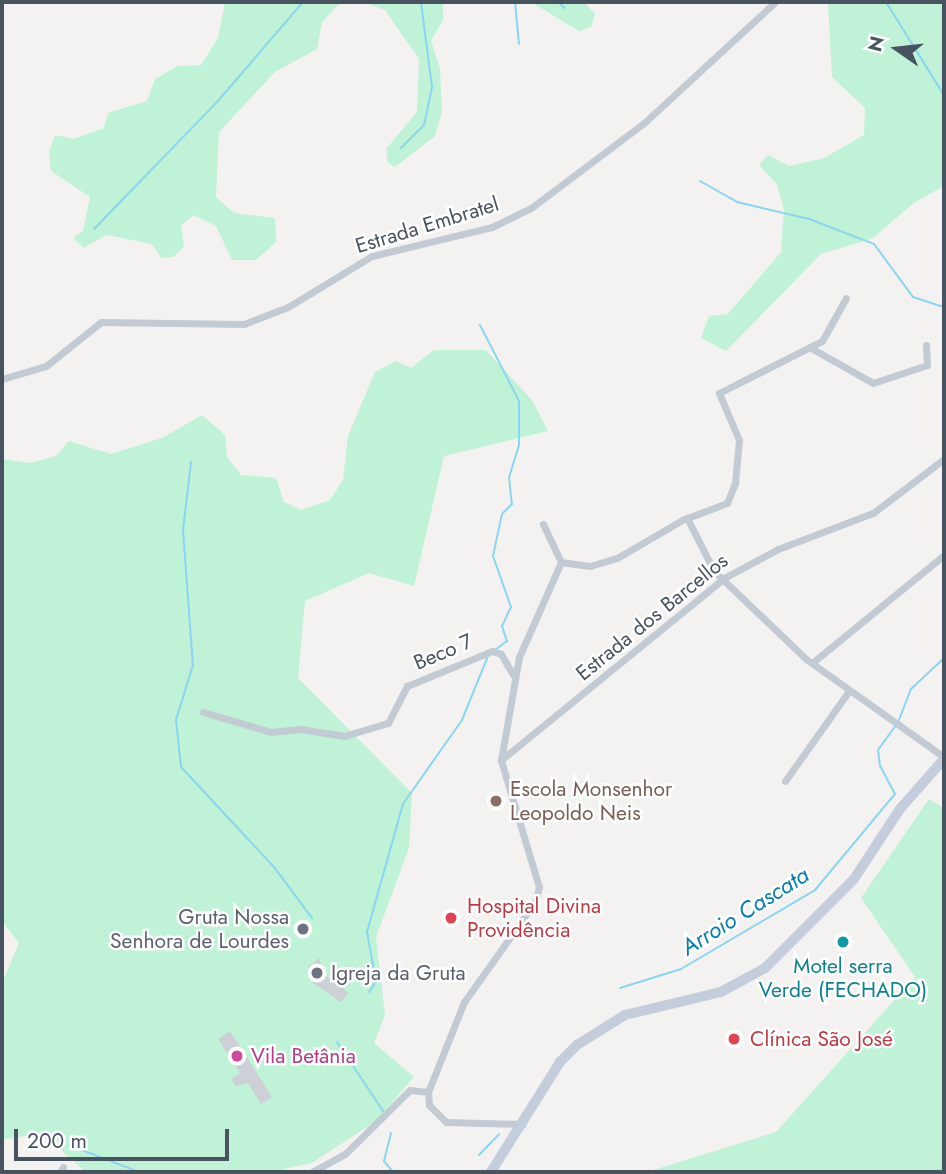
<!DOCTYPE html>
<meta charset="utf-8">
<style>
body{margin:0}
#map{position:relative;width:946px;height:1174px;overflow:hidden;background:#f4f2f1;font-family:Jost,sans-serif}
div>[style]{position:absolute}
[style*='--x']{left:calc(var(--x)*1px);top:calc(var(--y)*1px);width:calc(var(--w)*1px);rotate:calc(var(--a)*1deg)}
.green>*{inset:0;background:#bff2d6}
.stream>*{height:2px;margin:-1px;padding:0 1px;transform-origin:1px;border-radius:1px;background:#8ad5f1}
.building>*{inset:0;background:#cdd0d7}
.street>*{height:7px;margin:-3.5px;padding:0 3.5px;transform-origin:3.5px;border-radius:3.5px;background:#c2cbd4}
.secondary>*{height:10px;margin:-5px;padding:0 5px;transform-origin:5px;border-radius:5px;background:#c4cddb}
.dots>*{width:19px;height:19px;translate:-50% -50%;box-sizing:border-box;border:4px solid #fff;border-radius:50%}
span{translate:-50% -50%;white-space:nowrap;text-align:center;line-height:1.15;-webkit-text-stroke:5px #fff;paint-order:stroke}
.street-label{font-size:21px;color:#485360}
.education-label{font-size:21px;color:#785e54}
.left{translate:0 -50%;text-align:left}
.health-label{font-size:21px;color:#be3a42}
.worship-label{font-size:21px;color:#5b616d}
.right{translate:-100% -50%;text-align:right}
.culture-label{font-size:21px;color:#0d838f}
.hotel-label{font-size:21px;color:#b23c85}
.water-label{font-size:23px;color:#067fae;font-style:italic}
.frame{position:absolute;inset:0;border:4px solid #485360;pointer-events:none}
.north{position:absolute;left:862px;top:14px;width:70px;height:70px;-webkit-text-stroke:5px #fff;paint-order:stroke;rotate:284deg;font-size:19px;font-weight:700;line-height:28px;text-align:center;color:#485360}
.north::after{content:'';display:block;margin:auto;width:24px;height:32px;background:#485360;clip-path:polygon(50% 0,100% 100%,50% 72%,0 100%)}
.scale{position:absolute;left:14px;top:1129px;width:215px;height:32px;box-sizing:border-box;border:4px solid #485360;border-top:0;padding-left:9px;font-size:21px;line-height:24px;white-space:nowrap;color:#485360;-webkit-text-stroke:5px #fff;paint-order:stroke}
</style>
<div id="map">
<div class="green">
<i style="clip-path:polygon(225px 2px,341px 2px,322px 22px,317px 49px,275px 72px,219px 132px,216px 197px,234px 213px,275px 218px,276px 242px,256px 260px,232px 260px,216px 226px,194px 215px,181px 225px,184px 247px,173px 257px,161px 258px,152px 244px,106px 235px,84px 248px,73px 238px,83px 231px,90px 197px,51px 171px,49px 152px,55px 135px,74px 139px,104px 128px,108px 113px,147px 101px,155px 79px,178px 66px,201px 65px,218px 38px)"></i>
<i style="clip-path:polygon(363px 2px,443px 2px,443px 20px,431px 41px,440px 69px,442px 112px,435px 136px,395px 167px,388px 163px,386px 149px,417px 112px,419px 59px,385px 10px)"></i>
<i style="clip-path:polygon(531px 2px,584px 2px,595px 14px,591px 27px,579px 31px)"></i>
<i style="clip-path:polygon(828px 2px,944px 2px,944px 186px,915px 202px,873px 238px,821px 254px,726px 351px,701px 338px,709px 316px,728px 314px,781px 252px,784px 210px,777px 184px,759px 165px,768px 155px,789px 166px,824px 158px,864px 135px,865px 108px,832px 77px)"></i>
<i style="clip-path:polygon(434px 350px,486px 350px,532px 400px,548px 431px,444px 456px,414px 586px,369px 573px,305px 601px,298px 678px,412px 793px,409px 848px,376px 937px,385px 1015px,374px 1043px,414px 1077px,376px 1121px,312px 1163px,270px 1172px,86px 1172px,41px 1133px,2px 1140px,2px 983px,19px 943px,2px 921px,2px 459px,30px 463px,56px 456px,69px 441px,111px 454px,162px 438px,202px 415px,225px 435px,227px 457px,241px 475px,276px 478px,284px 502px,301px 510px,330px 500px,343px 480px,348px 436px,375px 372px,396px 361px,411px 368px)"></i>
<i style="clip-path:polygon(929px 799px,944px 808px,944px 1172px,647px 1172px,776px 1132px,915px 977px,861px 898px)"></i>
</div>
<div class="stream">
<i style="--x:515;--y:2;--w:42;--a:84.6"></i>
<i style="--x:558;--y:2;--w:9;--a:41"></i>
<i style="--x:886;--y:2;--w:110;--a:58.1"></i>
<i style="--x:401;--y:148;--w:33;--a:-45"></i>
<i style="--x:424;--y:125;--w:39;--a:-78"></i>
<i style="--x:432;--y:87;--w:86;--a:-97.4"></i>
<i style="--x:700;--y:181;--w:43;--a:29.6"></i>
<i style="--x:737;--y:202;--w:74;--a:13.3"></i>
<i style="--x:809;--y:219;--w:70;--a:21"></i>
<i style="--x:874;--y:244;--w:66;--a:53.7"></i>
<i style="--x:913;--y:297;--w:33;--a:18"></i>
<i style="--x:94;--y:229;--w:178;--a:-45.9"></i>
<i style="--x:218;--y:101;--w:130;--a:-49.4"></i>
<i style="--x:480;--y:325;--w:85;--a:62.8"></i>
<i style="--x:519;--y:401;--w:44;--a:90"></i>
<i style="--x:519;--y:445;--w:34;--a:107"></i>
<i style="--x:509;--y:477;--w:27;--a:84"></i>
<i style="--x:512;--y:504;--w:14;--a:135"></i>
<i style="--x:502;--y:514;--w:43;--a:102.1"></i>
<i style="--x:493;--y:556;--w:54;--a:70.6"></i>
<i style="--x:511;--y:607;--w:21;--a:115"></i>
<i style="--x:502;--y:626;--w:16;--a:72"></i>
<i style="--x:507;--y:641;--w:15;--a:143"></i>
<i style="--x:191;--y:462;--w:68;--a:96.7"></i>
<i style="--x:183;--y:530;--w:135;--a:85.8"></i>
<i style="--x:193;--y:665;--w:58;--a:107.2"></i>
<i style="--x:176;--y:720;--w:47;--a:83.9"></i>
<i style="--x:181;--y:767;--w:137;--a:47.1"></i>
<i style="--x:274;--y:867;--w:64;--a:53.3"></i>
<i style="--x:899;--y:720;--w:33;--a:-69"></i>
<i style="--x:911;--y:689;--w:45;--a:-43.2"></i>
<i style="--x:620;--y:988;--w:64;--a:-17.3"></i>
<i style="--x:681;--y:969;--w:156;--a:-30.5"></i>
<i style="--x:815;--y:890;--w:125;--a:-50.2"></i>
<i style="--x:895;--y:794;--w:32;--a:-118"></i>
<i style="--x:880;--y:766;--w:16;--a:-97"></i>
<i style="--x:878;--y:750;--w:31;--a:-54"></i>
<i style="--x:369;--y:992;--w:12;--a:-55"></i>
<i style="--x:376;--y:982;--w:51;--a:-100.2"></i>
<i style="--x:367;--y:932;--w:133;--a:-74.3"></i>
<i style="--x:403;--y:804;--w:103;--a:-54.9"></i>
<i style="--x:462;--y:720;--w:69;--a:-67.9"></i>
<i style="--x:337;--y:1042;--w:83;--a:56.3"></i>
<i style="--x:391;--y:1133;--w:29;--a:104"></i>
<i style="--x:384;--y:1161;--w:14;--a:51"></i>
<i style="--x:74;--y:1147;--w:70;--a:21"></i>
<i style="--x:479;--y:1155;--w:29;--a:-46"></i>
</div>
<div class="building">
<i style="clip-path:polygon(319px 958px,324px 974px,349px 993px,341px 1002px,313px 983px,308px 967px)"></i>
<i style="clip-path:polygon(230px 1031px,272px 1097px,261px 1104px,248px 1083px,236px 1086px,231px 1079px,240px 1073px,218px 1039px)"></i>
</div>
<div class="street">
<i style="--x:811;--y:348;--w:71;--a:29.4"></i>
<i style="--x:873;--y:383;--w:57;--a:-18.4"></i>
<i style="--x:927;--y:365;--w:20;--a:-93"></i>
<i style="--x:2;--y:379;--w:46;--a:-16.5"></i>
<i style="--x:46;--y:366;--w:70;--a:-38.7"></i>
<i style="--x:101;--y:322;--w:143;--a:0.8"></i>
<i style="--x:244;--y:324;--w:47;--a:-21.1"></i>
<i style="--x:288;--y:307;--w:98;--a:-31.3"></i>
<i style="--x:372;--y:256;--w:123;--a:-13.6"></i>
<i style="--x:492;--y:227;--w:43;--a:-26"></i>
<i style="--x:531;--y:208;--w:143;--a:-37"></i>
<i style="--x:645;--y:122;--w:177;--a:-42.7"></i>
<i style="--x:687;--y:518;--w:59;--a:63"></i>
<i style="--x:714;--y:571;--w:127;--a:43.7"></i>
<i style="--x:806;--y:659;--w:169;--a:35.4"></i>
<i style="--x:543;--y:524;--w:42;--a:64.7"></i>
<i style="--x:812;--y:663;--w:171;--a:-39.3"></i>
<i style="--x:203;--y:712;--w:71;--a:16.4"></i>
<i style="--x:271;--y:732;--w:29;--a:-6"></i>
<i style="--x:300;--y:729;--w:45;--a:9"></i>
<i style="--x:344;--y:736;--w:46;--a:-16.5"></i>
<i style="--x:388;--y:723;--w:42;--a:-62.8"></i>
<i style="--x:407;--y:686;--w:92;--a:-22.4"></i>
<i style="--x:492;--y:651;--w:9;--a:18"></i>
<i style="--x:501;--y:654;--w:24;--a:60"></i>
<i style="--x:501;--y:760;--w:288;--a:-39.2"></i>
<i style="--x:724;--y:578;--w:61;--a:-28.2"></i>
<i style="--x:778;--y:549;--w:102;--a:-20.8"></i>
<i style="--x:873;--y:513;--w:89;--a:-37.3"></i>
<i style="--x:785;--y:781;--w:110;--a:-54.6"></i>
<i style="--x:523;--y:1124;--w:77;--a:-178.5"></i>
<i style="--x:446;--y:1122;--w:24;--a:-135"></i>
<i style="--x:429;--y:1105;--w:13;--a:-94"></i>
<i style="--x:428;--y:1092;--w:97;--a:-68.2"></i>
<i style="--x:464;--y:1002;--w:123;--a:-54.6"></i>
<i style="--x:535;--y:902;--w:16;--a:-75"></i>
<i style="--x:539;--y:887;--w:133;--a:-106.7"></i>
<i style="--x:501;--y:760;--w:105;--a:-80.1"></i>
<i style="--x:519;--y:657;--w:104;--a:-66.1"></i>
<i style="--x:561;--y:562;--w:29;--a:8"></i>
<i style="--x:590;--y:566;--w:28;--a:-17"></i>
<i style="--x:617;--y:558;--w:75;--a:-30.3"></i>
<i style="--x:682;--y:520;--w:48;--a:-20.7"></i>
<i style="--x:727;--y:503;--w:22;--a:-68"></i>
<i style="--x:735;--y:483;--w:43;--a:-84.7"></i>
<i style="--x:739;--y:440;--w:51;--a:-113.1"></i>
<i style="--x:719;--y:393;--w:115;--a:-26.8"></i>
<i style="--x:822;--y:341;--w:49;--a:-60.8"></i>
<i style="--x:60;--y:1172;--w:6;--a:-59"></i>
<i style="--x:312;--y:1172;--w:38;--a:-29"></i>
<i style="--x:345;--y:1154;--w:91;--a:-44.6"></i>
<i style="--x:410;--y:1090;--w:18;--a:6"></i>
</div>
<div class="secondary">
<i style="--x:491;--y:1172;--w:130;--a:-57.9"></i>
<i style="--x:560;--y:1062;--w:24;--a:-45"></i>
<i style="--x:577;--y:1045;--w:57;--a:-32"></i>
<i style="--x:625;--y:1015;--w:99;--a:-13.5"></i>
<i style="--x:721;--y:992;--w:50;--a:-28.6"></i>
<i style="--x:765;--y:968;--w:126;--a:-45"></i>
<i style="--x:854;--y:879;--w:84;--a:-56.7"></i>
<i style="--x:900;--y:809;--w:67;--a:-48.7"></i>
</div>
<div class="dots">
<i style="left:496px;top:801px;background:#8d6e63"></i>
<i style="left:451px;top:918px;background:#e0444e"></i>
<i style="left:303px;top:929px;background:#6b7280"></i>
<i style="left:843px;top:942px;background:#0f9aa8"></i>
<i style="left:317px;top:973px;background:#6b7280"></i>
<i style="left:734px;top:1039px;background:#e0444e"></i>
<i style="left:237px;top:1056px;background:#d1479c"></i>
</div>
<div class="street-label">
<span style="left:427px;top:225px;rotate:-17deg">Estrada Embratel</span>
<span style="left:652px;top:617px;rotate:-39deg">Estrada dos Barcellos</span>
<span style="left:443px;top:652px;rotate:-23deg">Beco 7</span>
</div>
<div class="education-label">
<span class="left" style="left:510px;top:801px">Escola Monsenhor<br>Leopoldo Neis</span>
</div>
<div class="health-label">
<span class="left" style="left:467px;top:918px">Hospital Divina<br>Providência</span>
<span class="left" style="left:750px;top:1039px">Clínica São José</span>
</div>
<div class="worship-label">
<span class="right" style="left:289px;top:929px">Gruta Nossa<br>Senhora de Lourdes</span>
<span class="left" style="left:331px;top:973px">Igreja da Gruta</span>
</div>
<div class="culture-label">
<span style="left:843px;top:978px">Motel serra<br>Verde (FECHADO)</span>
</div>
<div class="hotel-label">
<span class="left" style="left:251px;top:1056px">Vila Betânia</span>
</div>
<div class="water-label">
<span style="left:745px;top:911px;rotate:-32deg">Arroio Cascata</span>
</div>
<div class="frame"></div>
<div class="north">N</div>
<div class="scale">200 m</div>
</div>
